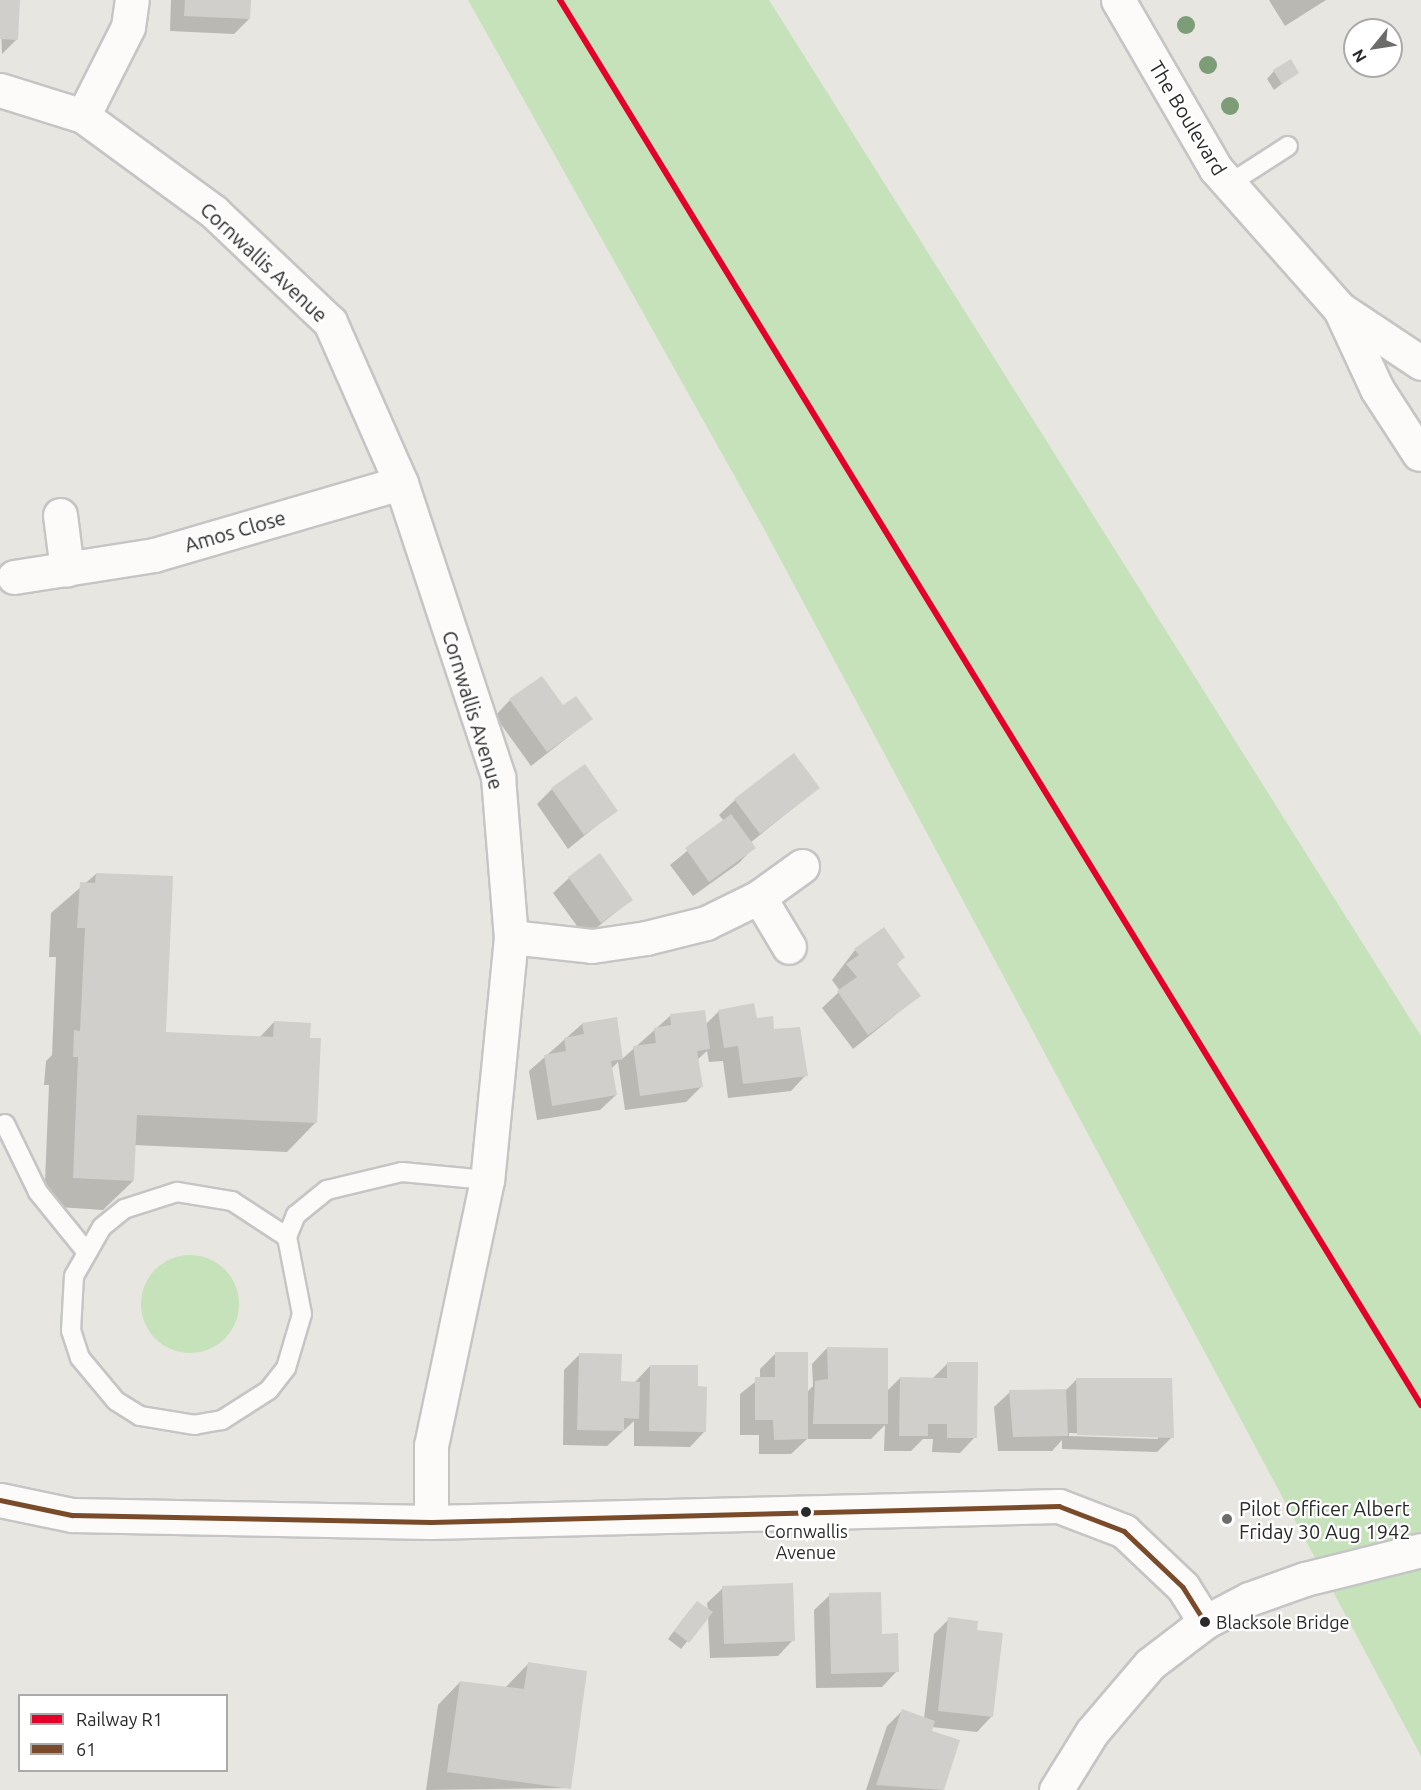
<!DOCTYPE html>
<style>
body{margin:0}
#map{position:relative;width:1421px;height:1790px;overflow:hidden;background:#e8e6e0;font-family:Ubuntu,sans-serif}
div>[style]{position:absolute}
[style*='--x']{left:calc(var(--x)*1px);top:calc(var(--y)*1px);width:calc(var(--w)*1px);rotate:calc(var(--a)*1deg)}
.green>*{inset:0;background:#c6e2bb}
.round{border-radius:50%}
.shadow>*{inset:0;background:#0003}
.building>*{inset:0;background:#d1cfcb}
.roads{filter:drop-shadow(2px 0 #c5c5c5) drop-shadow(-2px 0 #c5c5c5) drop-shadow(0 2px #c5c5c5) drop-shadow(0 -2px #c5c5c5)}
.service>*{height:18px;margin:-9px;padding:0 9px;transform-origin:9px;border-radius:9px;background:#fcfbfa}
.minor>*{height:33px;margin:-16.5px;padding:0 16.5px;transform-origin:16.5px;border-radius:16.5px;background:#fcfbfa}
.tertiary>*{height:33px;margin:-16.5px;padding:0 16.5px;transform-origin:16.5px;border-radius:16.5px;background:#fcfbfa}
.bus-1>*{height:4.5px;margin:-2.25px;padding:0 2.25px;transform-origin:2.25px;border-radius:2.25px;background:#7a4b2a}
.rail-1>*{height:6px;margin:-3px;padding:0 3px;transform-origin:3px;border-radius:3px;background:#e4002b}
.trees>*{width:18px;height:18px;margin:-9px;border-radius:50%;background:#7c9d75}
.dots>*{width:16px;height:16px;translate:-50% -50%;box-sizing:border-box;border:3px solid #fff;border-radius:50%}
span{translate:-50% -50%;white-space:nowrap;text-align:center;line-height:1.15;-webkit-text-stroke:4.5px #fff;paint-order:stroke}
.bus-label{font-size:18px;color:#2a2a2a}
.left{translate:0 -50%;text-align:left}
.street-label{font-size:20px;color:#2a2a2a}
.poi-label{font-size:20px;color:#2a2a2a}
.legend{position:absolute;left:18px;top:1694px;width:210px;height:78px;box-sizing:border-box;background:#fff;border:2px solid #aaa;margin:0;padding:8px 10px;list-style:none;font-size:18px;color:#2a2a2a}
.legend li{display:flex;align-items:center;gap:12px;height:30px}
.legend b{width:30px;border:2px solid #aaa}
.north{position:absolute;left:1343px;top:18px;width:60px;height:60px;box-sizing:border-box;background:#fff;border:2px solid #aaa;border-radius:50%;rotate:240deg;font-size:16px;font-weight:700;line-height:24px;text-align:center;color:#2a2a2a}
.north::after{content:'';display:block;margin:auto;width:21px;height:27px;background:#6c6c6a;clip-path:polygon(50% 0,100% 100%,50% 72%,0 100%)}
</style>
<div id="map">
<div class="green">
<i style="clip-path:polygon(468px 0,769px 0,1421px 1036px,1421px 1756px,763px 527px)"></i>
<i class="round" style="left:141px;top:1255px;width:98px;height:98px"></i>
</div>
<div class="shadow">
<i style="clip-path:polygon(0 0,19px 0,17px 39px,2px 54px)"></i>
<i style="clip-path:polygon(171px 0,250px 0,249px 19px,234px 34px,170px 31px)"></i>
<i style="clip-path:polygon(1269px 0,1326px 0,1285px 26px)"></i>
<i style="clip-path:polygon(1274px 71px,1297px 72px,1274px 90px,1267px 79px)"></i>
<i style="clip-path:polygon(510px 700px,563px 707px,591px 719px,531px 766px,495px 716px)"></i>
<i style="clip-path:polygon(794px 756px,818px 788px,750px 843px,754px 847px,739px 863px,693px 896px,670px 865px,724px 821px,719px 815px,735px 800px)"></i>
<i style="clip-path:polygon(552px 789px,616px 810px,568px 849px,537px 804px)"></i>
<i style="clip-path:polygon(96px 874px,165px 1033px,259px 1038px,274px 1022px,309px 1039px,316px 1122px,287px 1152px,134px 1145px,133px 1181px,103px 1210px,44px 1206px,49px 1085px,44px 1085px,46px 1061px,52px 1055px,56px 957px,49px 957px,51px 913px)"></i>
<i style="clip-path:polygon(569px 878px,631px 900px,585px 937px,553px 893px)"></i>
<i style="clip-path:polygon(855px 950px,896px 964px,919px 996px,853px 1049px,822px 1008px,840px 991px,832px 980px)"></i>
<i style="clip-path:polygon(719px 1011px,756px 1020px,773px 1031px,806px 1075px,791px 1091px,728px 1098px,723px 1061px,709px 1062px,707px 1051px,697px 1060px,701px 1087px,686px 1102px,625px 1110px,618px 1062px,611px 1069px,616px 1095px,600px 1110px,537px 1120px,529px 1071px,582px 1024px,615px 1019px,621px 1060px,670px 1016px,705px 1025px)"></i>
<i style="clip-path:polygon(827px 1348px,886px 1392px,900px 1378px,932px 1379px,948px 1363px,975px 1437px,960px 1453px,932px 1452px,933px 1439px,923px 1439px,911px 1451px,884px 1451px,885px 1425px,871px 1439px,807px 1439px,791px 1454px,759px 1454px,759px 1435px,740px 1435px,740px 1394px,760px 1378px,760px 1369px,775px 1354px,807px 1392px,813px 1386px,812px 1364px)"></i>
<i style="clip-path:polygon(580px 1354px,620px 1383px,635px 1382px,650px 1366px,705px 1431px,690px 1447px,634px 1446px,634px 1421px,607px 1446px,563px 1445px,564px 1370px)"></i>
<i style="clip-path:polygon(evenodd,1077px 1379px,1172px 1437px,1157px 1452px,1062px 1449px,1062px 1440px,1052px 1451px,998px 1451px,994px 1407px,1010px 1392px,1065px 1391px,1077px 1379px,1069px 1433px,1158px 1436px,1158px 1439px,1069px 1436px,1069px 1433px)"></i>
<i style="clip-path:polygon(723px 1588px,793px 1640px,778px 1656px,710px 1658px,708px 1616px,681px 1649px,668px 1639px,690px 1610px,708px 1610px,707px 1603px)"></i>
<i style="clip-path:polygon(830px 1595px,880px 1635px,897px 1671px,882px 1687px,816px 1688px,814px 1610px)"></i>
<i style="clip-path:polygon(949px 1619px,976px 1632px,992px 1716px,977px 1732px,932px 1727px,930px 1732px,958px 1741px,942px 1790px,866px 1790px,887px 1726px,902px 1711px,924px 1718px,934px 1634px)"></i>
<i style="clip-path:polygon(528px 1664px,570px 1788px,426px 1790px,438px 1705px,460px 1682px,505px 1688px)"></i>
</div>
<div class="building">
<i style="clip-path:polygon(0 0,20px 0,18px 40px,0 39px)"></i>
<i style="clip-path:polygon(185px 0,251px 0,250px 19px,184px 16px)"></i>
<i style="clip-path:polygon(1291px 59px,1299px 73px,1282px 84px,1273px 70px)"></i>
<i style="clip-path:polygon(542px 676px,563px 705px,576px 696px,593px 719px,547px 752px,509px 699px)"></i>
<i style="clip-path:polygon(794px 753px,820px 788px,760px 834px,734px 799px)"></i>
<i style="clip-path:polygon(585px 764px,618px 811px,584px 835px,551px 788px)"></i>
<i style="clip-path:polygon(731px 814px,756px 848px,709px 882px,685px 848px)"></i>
<i style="clip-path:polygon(600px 853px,633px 900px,601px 923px,568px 877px)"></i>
<i style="clip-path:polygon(96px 873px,173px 876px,166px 1032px,273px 1037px,274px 1021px,311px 1023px,310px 1038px,321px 1038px,317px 1123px,137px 1115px,134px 1181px,73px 1178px,78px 1057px,73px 1057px,74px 1030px,80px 1031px,85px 928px,77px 928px,80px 882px,95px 883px)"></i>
<i style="clip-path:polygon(884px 927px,905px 957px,897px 964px,921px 996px,868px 1035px,837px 991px,857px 977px,846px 964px,859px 955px,854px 949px)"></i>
<i style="clip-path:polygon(754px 1003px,757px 1018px,773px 1016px,774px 1029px,800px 1027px,808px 1076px,743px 1084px,738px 1046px,724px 1048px,718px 1010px)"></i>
<i style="clip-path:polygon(705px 1010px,710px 1049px,697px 1051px,703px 1087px,640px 1096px,633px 1046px,656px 1043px,654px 1028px,671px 1025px,670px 1014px)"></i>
<i style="clip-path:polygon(617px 1017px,623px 1059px,611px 1061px,617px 1095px,552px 1106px,544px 1055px,566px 1051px,564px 1038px,584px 1034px,582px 1023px)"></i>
<i style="clip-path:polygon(827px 1347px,888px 1348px,888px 1424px,813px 1424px,815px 1381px,828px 1379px)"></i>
<i style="clip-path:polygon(775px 1352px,808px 1352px,808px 1439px,774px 1440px,773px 1420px,755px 1420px,755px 1377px,775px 1377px)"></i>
<i style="clip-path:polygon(579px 1353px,622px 1354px,621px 1381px,640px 1382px,639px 1419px,624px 1418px,624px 1431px,577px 1430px)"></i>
<i style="clip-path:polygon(947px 1362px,978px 1362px,977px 1438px,947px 1438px,947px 1424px,928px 1424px,928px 1436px,899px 1436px,900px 1377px,947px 1378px)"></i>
<i style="clip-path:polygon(650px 1365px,698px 1365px,698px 1386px,707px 1387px,706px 1432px,649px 1431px)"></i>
<i style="clip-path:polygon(1076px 1378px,1172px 1378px,1174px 1438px,1077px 1435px)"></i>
<i style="clip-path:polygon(1066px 1389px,1068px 1436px,1013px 1437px,1009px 1390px)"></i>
<i style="clip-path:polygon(793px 1583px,795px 1641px,724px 1644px,722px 1586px)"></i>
<i style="clip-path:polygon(881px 1592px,882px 1634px,898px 1633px,899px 1672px,831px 1674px,829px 1593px)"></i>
<i style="clip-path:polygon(697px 1601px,713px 1612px,689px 1643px,674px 1631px)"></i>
<i style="clip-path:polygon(948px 1617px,978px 1621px,977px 1630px,1003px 1633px,993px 1717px,938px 1711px)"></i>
<i style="clip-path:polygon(528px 1662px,587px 1671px,571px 1789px,447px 1772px,460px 1681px,524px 1689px)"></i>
<i style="clip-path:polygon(902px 1709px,935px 1721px,932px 1731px,960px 1740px,944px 1790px,876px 1785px)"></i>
</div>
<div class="roads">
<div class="service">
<i style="--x:1229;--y:184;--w:70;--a:-32.8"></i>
<i style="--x:5;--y:1124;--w:76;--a:64.1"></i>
<i style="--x:38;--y:1192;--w:75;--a:51"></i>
<i style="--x:177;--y:1192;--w:56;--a:9.3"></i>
<i style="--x:232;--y:1201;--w:66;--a:33.2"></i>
<i style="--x:287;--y:1237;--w:78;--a:79"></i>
<i style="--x:302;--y:1314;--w:56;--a:106.5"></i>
<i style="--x:286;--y:1368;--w:28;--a:128"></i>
<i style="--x:269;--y:1390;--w:56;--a:147.4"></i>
<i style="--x:222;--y:1420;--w:27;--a:170"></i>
<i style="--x:195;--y:1425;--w:56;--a:-170.7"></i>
<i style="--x:140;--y:1416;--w:28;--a:-148"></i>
<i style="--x:116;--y:1401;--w:56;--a:-129.9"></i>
<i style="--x:80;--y:1358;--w:28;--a:-108"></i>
<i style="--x:71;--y:1331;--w:55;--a:-86.9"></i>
<i style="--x:74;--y:1276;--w:56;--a:-60.3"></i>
<i style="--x:102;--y:1227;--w:28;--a:-39"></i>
<i style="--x:124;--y:1209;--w:56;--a:-17.8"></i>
<i style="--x:287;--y:1237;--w:24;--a:-68"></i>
<i style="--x:296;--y:1215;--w:40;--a:-39"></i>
<i style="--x:327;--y:1190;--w:77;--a:-13.5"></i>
<i style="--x:402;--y:1172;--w:85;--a:5.4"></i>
</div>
<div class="minor">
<i style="--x:1118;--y:0;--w:195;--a:59.9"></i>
<i style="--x:1216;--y:169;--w:187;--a:48.5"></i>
<i style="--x:1340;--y:309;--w:97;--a:33.7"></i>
<i style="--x:0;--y:90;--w:87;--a:17.4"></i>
<i style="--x:83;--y:116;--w:162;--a:36.2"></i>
<i style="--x:214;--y:212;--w:160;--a:43.5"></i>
<i style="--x:330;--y:322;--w:176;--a:66.2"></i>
<i style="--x:401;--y:483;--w:310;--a:71.7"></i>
<i style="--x:498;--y:777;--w:161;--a:85.4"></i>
<i style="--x:511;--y:937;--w:244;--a:95.6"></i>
<i style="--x:487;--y:1180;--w:271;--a:101.9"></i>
<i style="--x:431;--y:1445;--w:77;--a:90"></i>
<i style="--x:83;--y:116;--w:100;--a:-63.2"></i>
<i style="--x:128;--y:27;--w:27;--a:-82"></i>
<i style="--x:1340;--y:309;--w:88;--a:65.2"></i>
<i style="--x:1377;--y:389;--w:77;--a:57.1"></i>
<i style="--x:60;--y:515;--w:55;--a:82.7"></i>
<i style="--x:14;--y:577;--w:142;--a:-8.9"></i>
<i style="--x:154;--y:555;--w:257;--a:-16.3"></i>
<i style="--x:759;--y:897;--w:58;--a:59"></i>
<i style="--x:511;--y:937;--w:81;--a:6.3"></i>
<i style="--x:592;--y:946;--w:55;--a:-8.4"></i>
<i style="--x:646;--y:938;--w:62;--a:-14"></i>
<i style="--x:706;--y:923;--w:59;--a:-26.1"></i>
<i style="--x:759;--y:897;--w:53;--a:-35.8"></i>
</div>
<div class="tertiary">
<i style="--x:0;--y:1500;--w:74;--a:11.8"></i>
<i style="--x:72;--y:1515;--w:359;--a:1.1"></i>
<i style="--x:431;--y:1522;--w:628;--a:-1.46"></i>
<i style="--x:1059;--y:1506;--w:70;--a:21"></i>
<i style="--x:1124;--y:1531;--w:81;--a:43.5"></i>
<i style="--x:1183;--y:1587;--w:41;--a:57.8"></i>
<i style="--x:1056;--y:1790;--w:68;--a:-58.2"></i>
<i style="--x:1092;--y:1732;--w:89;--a:-49.5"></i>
<i style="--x:1150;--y:1664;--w:69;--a:-37.4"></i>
<i style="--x:1205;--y:1622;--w:50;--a:-27.6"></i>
<i style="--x:1249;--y:1599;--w:59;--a:-19.7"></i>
<i style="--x:1305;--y:1579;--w:120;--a:-14"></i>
</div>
</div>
<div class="bus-1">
<i style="--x:0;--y:1500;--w:74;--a:11.8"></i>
<i style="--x:72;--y:1515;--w:359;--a:1.1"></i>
<i style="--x:431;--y:1522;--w:628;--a:-1.46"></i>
<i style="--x:1059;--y:1506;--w:70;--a:21"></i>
<i style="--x:1124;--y:1531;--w:81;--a:43.5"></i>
<i style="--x:1183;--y:1587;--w:41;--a:57.8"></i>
</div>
<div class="rail-1">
<i style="--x:560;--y:0;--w:1648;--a:58.5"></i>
</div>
<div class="trees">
<i style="left:1186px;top:25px"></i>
<i style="left:1208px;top:65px"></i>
<i style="left:1230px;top:106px"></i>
</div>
<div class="dots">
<i style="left:806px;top:1512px;background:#2a2a2a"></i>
<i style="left:1227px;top:1519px;background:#6c6c6a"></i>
<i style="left:1205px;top:1622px;background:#2a2a2a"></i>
</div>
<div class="bus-label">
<span style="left:806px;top:1542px">Cornwallis<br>Avenue</span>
<span class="left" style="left:1216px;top:1622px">Blacksole Bridge</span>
</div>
<div class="street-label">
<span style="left:1188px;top:118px;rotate:59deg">The Boulevard</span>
<span style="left:264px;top:262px;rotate:43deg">Cornwallis Avenue</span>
<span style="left:235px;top:531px;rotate:-16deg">Amos Close</span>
<span style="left:473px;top:710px;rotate:73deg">Cornwallis Avenue</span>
</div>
<div class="poi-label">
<span class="left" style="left:1239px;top:1520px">Pilot Officer Albert<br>Friday 30 Aug 1942</span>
</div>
<ul class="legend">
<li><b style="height:8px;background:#e4002b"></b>Railway R1</li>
<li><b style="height:8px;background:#7a4b2a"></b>61</li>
</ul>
<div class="north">N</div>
</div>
